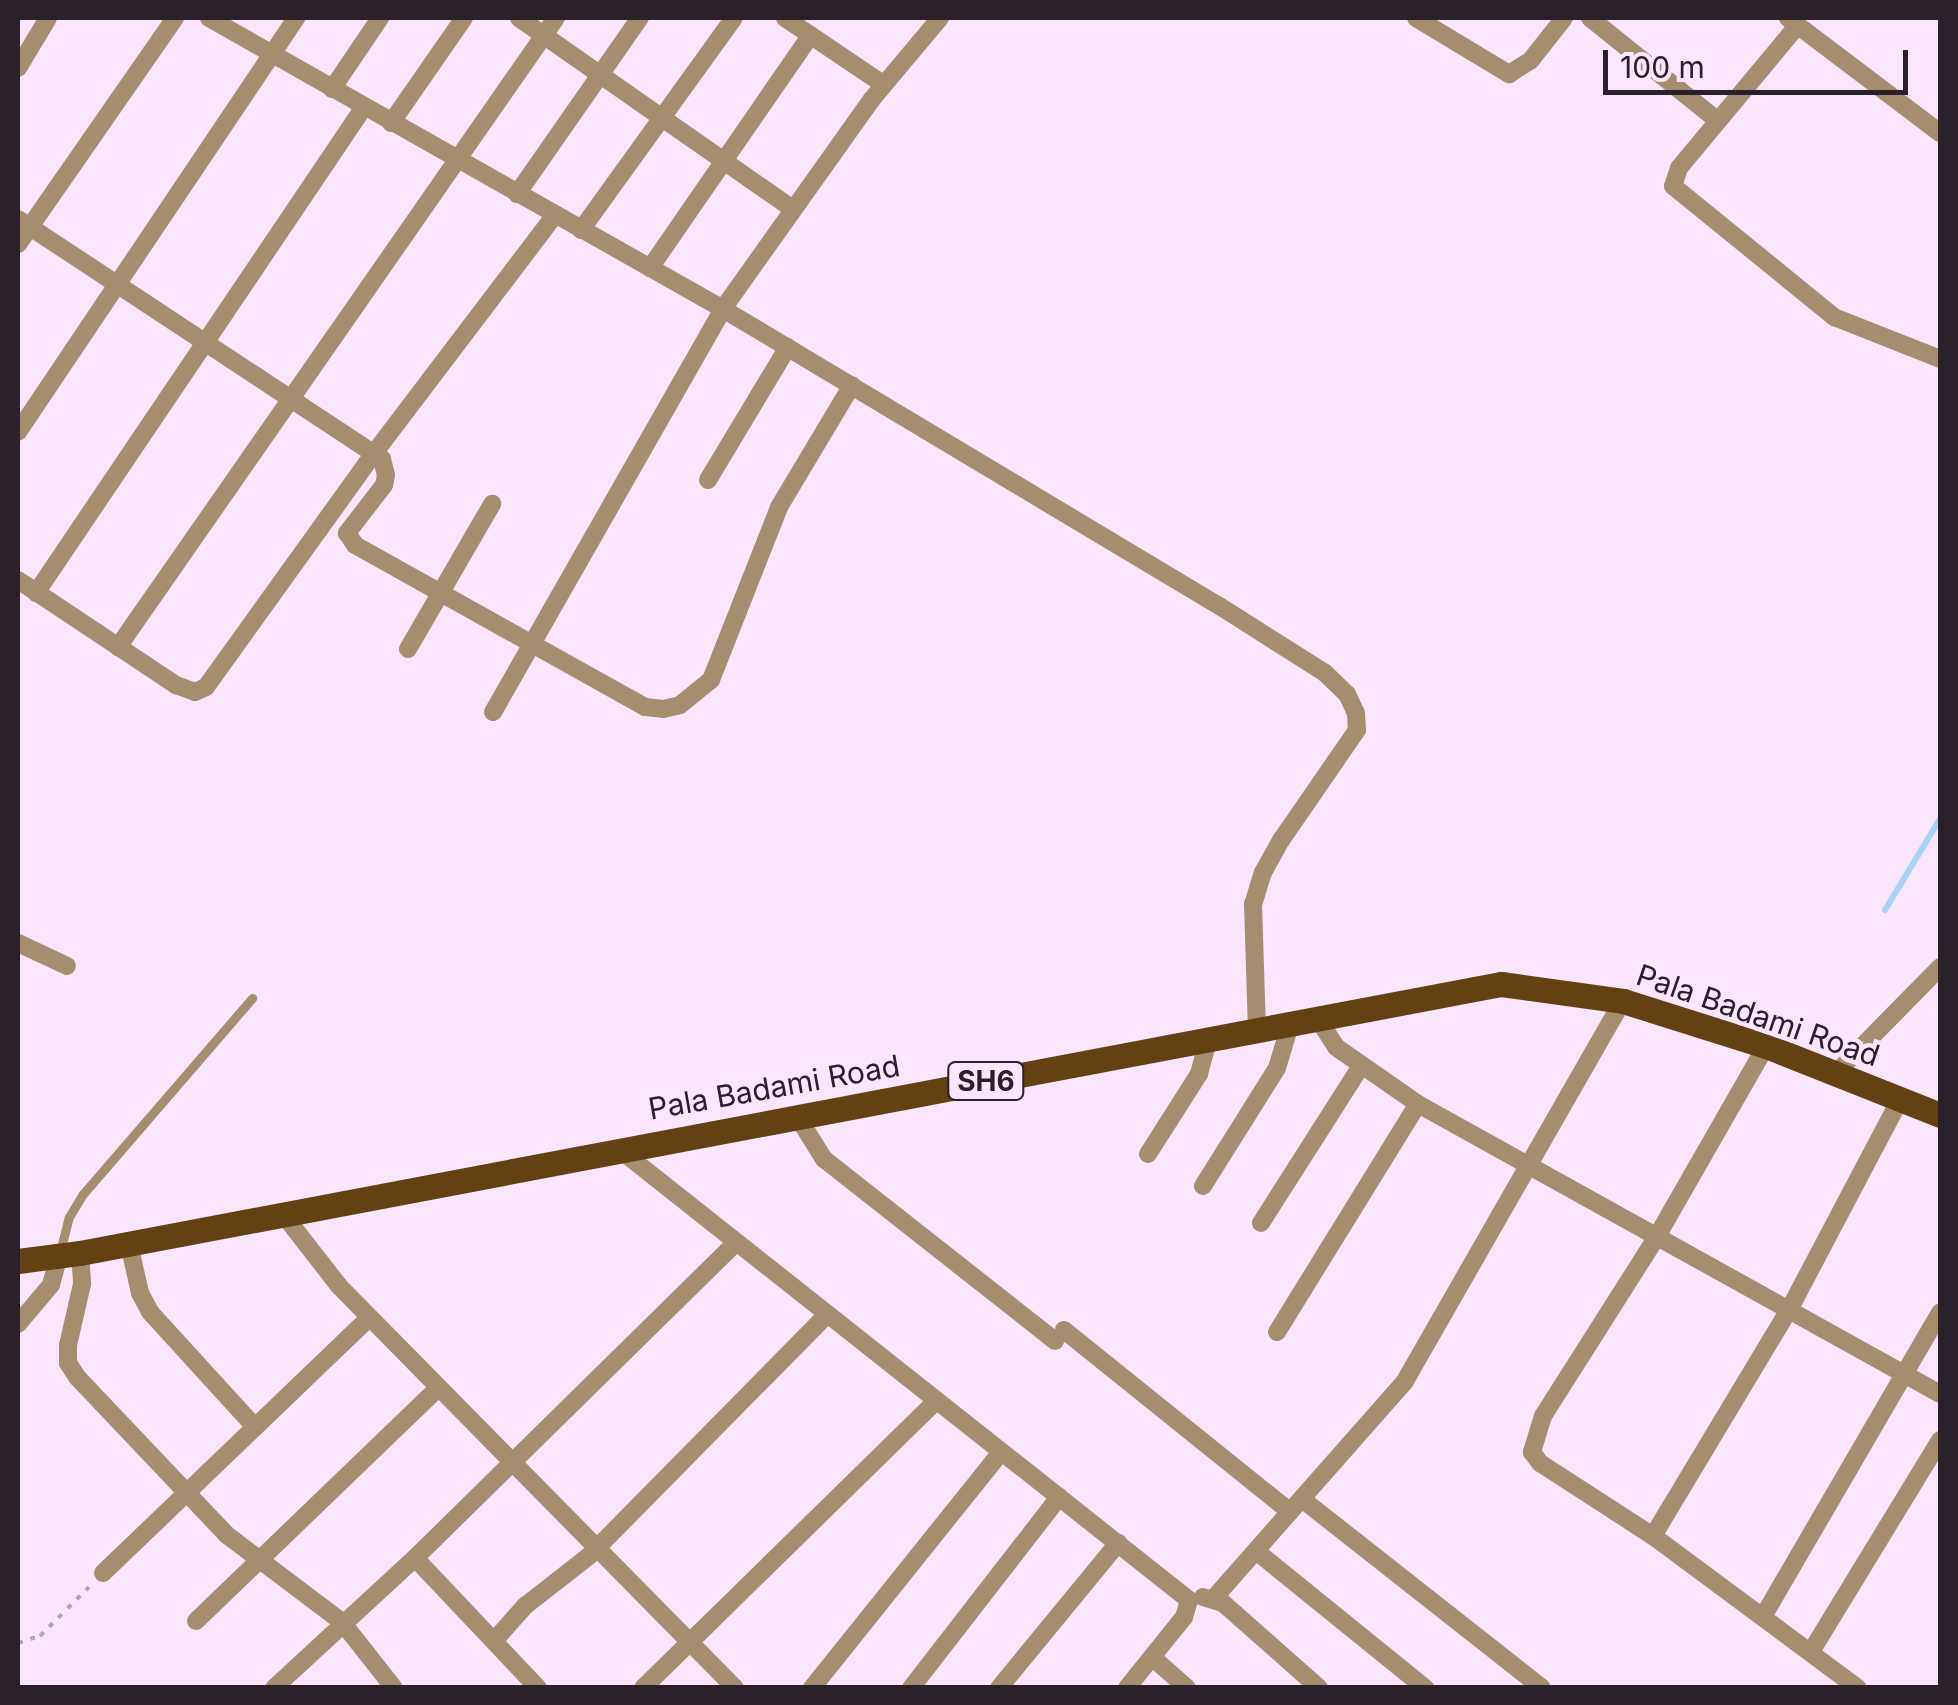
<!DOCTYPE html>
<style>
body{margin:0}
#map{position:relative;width:1958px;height:1705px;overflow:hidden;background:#f9e5fc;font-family:Inter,sans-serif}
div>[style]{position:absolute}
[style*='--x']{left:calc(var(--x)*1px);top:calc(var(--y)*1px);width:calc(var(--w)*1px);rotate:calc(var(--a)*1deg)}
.stream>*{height:6px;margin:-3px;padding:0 3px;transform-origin:3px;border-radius:3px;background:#a7d2f6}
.path>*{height:4px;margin-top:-2px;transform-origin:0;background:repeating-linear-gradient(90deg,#b2a2b5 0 5px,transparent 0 13px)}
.lane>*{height:9px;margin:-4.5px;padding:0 4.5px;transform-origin:4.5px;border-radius:4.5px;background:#a78d70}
.street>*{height:18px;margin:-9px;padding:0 9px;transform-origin:9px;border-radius:9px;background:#a78d70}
.primary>*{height:25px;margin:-12.5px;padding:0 12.5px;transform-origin:12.5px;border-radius:12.5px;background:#634112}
span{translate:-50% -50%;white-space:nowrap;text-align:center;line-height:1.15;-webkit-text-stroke:9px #f9e5fc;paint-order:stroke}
.shield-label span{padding:2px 8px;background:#f9e5fc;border:2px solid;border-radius:8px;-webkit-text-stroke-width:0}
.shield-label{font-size:28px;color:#29202a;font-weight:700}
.street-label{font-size:30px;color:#29202a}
.frame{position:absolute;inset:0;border:20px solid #29202a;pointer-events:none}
.scale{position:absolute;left:1603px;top:50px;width:305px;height:45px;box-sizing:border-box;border:5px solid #29202a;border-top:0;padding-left:12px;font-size:30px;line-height:35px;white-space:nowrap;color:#29202a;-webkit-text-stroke:8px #f9e5fc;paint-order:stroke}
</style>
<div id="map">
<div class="stream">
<i style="--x:1885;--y:910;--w:106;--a:-58.9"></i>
</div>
<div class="path">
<i style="--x:18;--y:1643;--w:23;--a:-18"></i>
<i style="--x:40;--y:1636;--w:69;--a:-45"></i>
</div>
<div class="lane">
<i style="--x:60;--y:1252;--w:36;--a:-76"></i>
<i style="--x:69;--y:1217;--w:27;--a:-59"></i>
<i style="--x:83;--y:1194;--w:259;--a:-49.2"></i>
</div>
<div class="street">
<i style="--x:209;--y:18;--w:591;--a:29.52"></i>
<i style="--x:723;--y:309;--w:464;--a:119.7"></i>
<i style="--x:519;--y:18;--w:334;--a:34.9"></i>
<i style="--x:785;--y:18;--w:118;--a:34"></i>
<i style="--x:940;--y:18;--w:106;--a:130"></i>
<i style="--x:872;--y:99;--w:257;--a:125.4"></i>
<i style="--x:723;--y:309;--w:580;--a:30.9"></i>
<i style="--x:1221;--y:607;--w:123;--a:32.4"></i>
<i style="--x:1325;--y:673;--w:30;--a:44"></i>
<i style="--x:1347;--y:694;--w:21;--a:65"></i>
<i style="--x:1356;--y:713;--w:17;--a:87"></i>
<i style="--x:1357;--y:730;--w:134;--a:124.6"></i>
<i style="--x:1281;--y:840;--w:37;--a:119"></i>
<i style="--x:1263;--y:872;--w:34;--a:107"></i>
<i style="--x:1253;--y:904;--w:127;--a:88.2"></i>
<i style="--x:1416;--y:18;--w:109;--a:31.1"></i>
<i style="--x:1509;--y:74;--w:26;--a:-32"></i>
<i style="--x:1531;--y:60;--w:53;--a:-51.8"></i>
<i style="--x:1590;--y:18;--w:164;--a:38.8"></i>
<i style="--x:1788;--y:18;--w:191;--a:37.1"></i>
<i style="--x:1798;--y:25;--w:186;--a:129.8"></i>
<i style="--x:1679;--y:168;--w:19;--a:108"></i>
<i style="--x:1673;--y:186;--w:208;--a:39.1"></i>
<i style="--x:1834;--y:317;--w:114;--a:21.6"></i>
<i style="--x:18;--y:68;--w:58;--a:-59"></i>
<i style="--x:332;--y:89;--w:86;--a:-55.9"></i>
<i style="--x:391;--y:123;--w:128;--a:-55.2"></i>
<i style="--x:517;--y:194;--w:215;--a:-55.1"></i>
<i style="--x:18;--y:219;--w:436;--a:33.4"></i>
<i style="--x:382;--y:459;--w:16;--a:76"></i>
<i style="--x:386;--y:475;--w:10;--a:101"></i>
<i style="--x:384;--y:485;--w:61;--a:127.6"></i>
<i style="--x:347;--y:533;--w:14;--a:56"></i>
<i style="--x:355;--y:545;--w:332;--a:29.2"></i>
<i style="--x:645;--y:707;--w:18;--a:6"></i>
<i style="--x:663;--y:709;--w:17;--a:-13"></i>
<i style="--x:680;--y:705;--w:40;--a:-39"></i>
<i style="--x:711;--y:680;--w:186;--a:-68.5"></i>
<i style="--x:779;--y:507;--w:142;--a:-59.1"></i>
<i style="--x:581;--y:230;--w:261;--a:-54.2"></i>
<i style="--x:18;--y:244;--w:275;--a:-55.2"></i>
<i style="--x:650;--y:268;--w:283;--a:-55.4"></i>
<i style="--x:18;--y:432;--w:499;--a:-56.1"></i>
<i style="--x:708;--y:480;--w:155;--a:-59"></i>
<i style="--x:18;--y:580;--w:190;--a:33.6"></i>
<i style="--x:176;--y:685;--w:20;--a:20"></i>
<i style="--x:195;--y:692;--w:12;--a:-24"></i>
<i style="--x:206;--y:687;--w:289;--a:-54.3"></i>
<i style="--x:375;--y:452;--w:298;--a:-52.8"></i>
<i style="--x:36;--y:593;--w:586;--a:-55.98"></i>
<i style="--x:118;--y:647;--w:766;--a:-55.15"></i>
<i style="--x:408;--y:649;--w:168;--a:-59.9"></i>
<i style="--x:18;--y:943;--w:54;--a:25.1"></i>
<i style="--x:1318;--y:1019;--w:33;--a:57"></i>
<i style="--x:1336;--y:1047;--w:100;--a:34.8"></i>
<i style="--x:1418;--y:1104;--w:597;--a:29.05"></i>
<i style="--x:1766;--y:1046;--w:221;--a:119.8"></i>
<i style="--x:1656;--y:1238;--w:211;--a:122.4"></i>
<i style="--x:1543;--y:1416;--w:38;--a:107"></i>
<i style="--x:1532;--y:1452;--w:14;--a:54"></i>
<i style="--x:1540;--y:1463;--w:135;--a:32.9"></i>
<i style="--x:1653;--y:1536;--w:255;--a:36.6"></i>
<i style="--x:1835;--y:1074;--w:150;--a:-45.5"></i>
<i style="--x:797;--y:1116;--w:51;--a:57.9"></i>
<i style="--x:824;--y:1159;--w:294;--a:38.2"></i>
<i style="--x:619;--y:1149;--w:727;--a:38.35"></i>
<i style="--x:1189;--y:1600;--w:18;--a:106"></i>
<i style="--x:1184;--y:1617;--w:91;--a:128.8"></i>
<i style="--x:1148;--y:1154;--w:95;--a:-57.5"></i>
<i style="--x:1199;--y:1074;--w:34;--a:-75"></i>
<i style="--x:1203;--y:1186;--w:139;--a:-57.9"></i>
<i style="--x:1277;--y:1068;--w:45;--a:-73.2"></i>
<i style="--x:283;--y:1214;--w:91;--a:52.1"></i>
<i style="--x:339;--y:1286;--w:564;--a:45.43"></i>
<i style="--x:1261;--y:1223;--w:186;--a:-57.5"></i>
<i style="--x:129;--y:1244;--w:50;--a:77.3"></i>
<i style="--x:140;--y:1293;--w:21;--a:62"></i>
<i style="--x:150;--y:1312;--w:156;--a:47.6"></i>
<i style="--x:80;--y:1253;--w:31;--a:86"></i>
<i style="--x:82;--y:1284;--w:63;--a:102.9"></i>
<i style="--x:68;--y:1345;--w:18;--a:90"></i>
<i style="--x:68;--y:1363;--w:17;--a:57"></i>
<i style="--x:77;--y:1377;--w:218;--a:46.5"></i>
<i style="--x:227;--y:1535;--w:144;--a:37.1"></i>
<i style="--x:342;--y:1622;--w:84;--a:51.8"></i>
<i style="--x:18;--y:1324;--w:51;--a:-49.8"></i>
<i style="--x:51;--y:1285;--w:30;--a:-75"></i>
<i style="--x:1064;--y:1330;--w:290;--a:38.8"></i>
<i style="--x:1277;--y:1332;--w:268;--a:-58.3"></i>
<i style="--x:1302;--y:1499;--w:305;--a:38.2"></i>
<i style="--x:1653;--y:1536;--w:264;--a:-59"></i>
<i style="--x:1789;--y:1310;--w:240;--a:-62.2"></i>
<i style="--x:1256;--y:1551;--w:218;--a:39"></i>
<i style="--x:415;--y:1558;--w:179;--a:46.6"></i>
<i style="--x:103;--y:1573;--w:368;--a:-43.8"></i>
<i style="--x:1203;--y:1597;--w:21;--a:17"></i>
<i style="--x:1223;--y:1603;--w:128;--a:41.5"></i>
<i style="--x:1214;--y:1598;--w:289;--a:-48.6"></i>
<i style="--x:1405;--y:1381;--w:438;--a:-60.2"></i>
<i style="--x:1764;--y:1615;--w:350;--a:-59.8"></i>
<i style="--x:196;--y:1621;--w:336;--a:-43.9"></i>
<i style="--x:494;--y:1641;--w:47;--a:-48.5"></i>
<i style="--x:525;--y:1606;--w:81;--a:-38"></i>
<i style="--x:589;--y:1556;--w:339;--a:-45.4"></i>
<i style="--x:1812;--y:1650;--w:246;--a:-58.6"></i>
<i style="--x:1153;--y:1658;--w:45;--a:41.4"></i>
<i style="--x:274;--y:1688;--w:192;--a:-42.7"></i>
<i style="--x:415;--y:1558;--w:449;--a:-44.5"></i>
<i style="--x:643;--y:1688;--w:410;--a:-44.4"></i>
<i style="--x:812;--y:1688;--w:302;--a:-51.3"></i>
<i style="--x:911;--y:1688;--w:242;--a:-52.2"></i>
<i style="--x:999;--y:1688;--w:188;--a:-50.6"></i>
</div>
<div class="primary">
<i style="--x:18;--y:1261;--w:63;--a:-7.4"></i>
<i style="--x:80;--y:1253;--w:1446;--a:-10.72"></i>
<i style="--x:1501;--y:984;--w:123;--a:7.9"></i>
<i style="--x:1623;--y:1001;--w:150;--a:17.5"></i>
<i style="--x:1766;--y:1046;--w:187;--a:21.6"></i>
</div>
<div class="shield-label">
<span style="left:986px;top:1081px">SH6</span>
</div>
<div class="street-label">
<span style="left:1758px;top:1015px;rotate:19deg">Pala Badami Road</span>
<span style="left:774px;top:1087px;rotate:-10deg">Pala Badami Road</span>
</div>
<div class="frame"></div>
<div class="scale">100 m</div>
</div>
